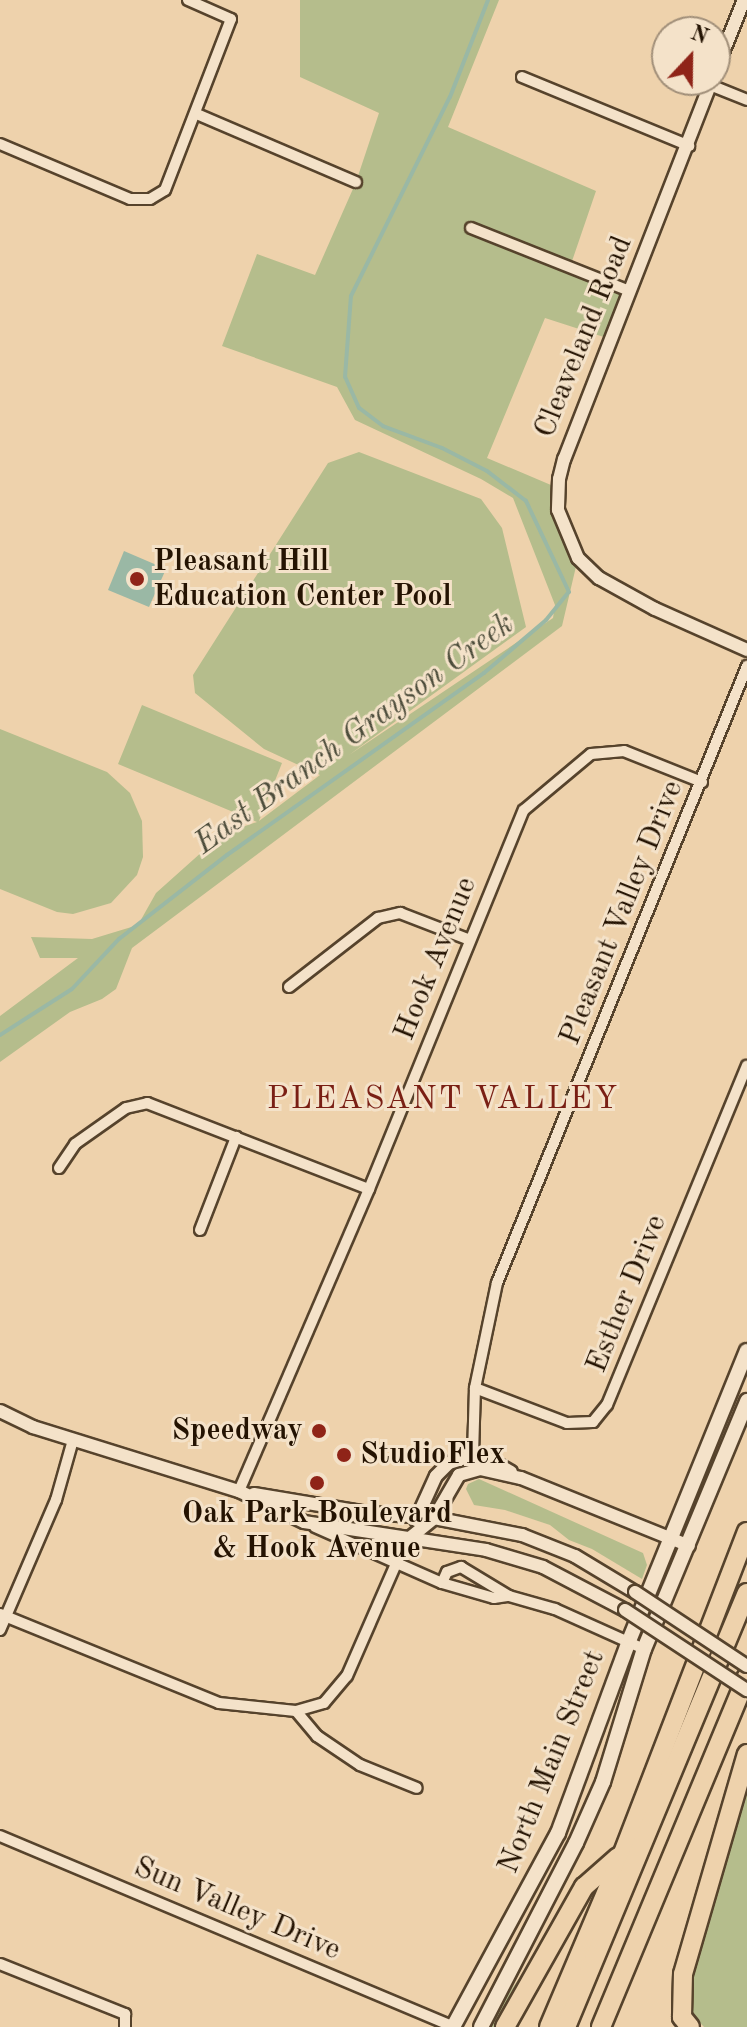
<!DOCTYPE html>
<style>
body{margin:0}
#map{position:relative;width:747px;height:2027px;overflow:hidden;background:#eed2ac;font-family:"Old Standard TT",serif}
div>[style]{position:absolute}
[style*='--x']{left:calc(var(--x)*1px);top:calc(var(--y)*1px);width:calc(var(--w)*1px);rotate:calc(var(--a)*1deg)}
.green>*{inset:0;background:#b5bd8c}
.water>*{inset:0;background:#9ab8a5}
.stream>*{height:4px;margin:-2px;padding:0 2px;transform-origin:2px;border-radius:2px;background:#9ab8a5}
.roads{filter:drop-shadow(2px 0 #56432c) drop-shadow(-2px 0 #56432c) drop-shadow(0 2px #56432c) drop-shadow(0 -2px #56432c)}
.minor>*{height:10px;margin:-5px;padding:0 5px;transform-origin:5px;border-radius:5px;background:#f4e2c9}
.tertiary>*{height:12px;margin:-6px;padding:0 6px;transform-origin:6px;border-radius:6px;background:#f4e2c9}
.secondary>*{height:14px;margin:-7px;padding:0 7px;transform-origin:7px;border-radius:7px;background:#f4e2c9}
.motorway>*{height:18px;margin:-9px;padding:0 9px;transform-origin:9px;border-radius:9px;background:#eed2ac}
.bridges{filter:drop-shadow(2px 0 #56432c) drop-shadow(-2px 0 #56432c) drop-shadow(0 2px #56432c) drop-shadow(0 -2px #56432c)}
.tertiary-bridge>*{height:12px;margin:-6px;padding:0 6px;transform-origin:6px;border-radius:6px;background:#f4e2c9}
.dots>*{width:22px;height:22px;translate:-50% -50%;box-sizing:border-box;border:4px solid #f4e2c9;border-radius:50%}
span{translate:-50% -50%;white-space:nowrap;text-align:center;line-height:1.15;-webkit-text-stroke:6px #f4e2c9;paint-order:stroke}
.street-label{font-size:30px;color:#241302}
.poi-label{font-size:30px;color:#241302;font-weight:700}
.left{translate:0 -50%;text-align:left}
.right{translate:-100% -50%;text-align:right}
.water-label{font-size:32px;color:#4d4d3b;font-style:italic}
.neighbourhood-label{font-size:32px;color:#7a1f14;letter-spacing:2px}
.north{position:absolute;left:651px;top:16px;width:80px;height:80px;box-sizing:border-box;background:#f4e2c9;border:2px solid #a18f79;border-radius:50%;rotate:22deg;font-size:22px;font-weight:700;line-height:32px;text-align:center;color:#241302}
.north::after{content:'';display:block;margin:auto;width:28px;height:36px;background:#8f2418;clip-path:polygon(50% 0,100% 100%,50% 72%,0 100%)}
</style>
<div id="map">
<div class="green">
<i style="clip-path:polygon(300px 0,499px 0,448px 127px,596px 191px,570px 267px,629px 291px,610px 339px,545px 318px,487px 458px,558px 488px,559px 510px,578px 558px,562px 626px,132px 948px,116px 989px,102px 999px,70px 1012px,0 1062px,0 1016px,78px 958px,40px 958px,31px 937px,92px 939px,138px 925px,156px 893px,222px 834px,257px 822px,118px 764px,142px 705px,282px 763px,259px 821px,320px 775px,264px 749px,195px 693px,193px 675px,328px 463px,359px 452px,481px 499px,502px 528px,526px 627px,349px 755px,553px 618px,555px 605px,513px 498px,481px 479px,355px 420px,337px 387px,222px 346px,257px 254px,315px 275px,356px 182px,379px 113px,300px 77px)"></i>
<i style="clip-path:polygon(0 729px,107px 772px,130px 793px,142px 821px,143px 857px,137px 875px,111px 903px,73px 914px,57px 912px,0 889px)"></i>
<i style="clip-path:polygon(479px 1479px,643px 1553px,647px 1565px,642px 1579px,592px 1549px,569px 1540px,550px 1525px,505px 1510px,474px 1505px,466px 1489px,468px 1484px)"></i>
<i style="clip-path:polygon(747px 1793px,747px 2027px,704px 2027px,691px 2013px,689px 1994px,696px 1946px)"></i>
<i style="clip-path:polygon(528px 1966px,504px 2027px,485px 2027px)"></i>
</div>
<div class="water">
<i style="clip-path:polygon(124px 551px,166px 569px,149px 607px,108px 590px)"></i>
</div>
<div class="stream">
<i style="--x:0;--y:1035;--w:85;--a:-32.6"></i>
<i style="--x:72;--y:989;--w:69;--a:-46.8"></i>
<i style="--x:119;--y:939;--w:137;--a:-37.9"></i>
<i style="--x:227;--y:855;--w:315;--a:-35.3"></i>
<i style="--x:484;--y:673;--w:82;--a:-40.5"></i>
<i style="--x:546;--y:620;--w:36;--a:-51"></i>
<i style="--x:569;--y:592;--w:101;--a:-115.3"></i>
<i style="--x:526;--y:501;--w:49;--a:-142.4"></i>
<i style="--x:487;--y:471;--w:51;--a:-152.9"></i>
<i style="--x:442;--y:448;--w:63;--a:-159.6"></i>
<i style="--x:383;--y:426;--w:30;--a:-143"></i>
<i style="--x:359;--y:408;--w:34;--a:-114"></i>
<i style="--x:345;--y:377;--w:81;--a:-85.8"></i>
<i style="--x:351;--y:296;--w:222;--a:-63.6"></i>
<i style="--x:450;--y:97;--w:104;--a:-68.6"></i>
</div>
<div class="roads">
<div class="minor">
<i style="--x:522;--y:77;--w:181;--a:22.4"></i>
<i style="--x:710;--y:85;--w:40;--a:22"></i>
<i style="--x:197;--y:114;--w:173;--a:23.2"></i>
<i style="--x:0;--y:144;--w:141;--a:22.9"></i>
<i style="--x:130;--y:199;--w:20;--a:0"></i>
<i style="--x:150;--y:199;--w:17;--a:-31"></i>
<i style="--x:165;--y:190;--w:183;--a:-68.9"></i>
<i style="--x:231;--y:19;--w:47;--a:-156.2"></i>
<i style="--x:471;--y:228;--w:170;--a:21.7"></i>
<i style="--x:289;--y:987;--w:113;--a:-37.8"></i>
<i style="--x:378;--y:918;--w:23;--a:-13"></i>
<i style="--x:400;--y:913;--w:75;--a:21.1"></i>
<i style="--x:59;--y:1168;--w:29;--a:-56"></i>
<i style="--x:75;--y:1144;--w:62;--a:-35.2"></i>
<i style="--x:126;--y:1108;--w:22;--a:-13"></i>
<i style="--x:147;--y:1103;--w:238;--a:21.2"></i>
<i style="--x:200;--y:1230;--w:100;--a:-68.8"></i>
<i style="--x:475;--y:1388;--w:98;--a:20.8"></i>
<i style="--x:567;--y:1423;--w:26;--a:-2"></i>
<i style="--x:593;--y:1422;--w:22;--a:-51"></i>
<i style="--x:607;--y:1405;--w:367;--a:-67.6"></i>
<i style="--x:473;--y:1455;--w:67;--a:-88.3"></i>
<i style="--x:475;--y:1388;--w:107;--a:-78.2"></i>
<i style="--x:497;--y:1283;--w:666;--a:-67.94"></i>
<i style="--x:239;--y:1491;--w:329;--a:-66.7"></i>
<i style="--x:369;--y:1189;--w:409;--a:-67.8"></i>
<i style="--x:524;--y:810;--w:87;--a:-39.9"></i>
<i style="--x:591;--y:754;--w:33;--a:-5"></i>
<i style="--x:624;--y:751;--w:84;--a:21.7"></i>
<i style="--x:315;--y:1527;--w:139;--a:23.8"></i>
<i style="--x:442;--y:1583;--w:54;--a:16.1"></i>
<i style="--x:494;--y:1598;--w:15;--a:-8"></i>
<i style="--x:509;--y:1596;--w:48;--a:15.8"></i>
<i style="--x:555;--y:1609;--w:98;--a:24.2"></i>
<i style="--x:442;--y:1583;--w:12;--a:-66"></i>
<i style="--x:447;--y:1572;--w:15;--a:-20"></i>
<i style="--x:461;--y:1567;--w:56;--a:31.1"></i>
<i style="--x:0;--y:1614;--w:236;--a:22.1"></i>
<i style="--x:219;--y:1703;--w:77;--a:5.9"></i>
<i style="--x:296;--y:1711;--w:29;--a:-16"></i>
<i style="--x:324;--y:1703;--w:35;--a:-50"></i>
<i style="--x:347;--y:1676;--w:147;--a:-66.4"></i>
<i style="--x:0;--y:1630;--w:142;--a:-66.7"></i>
<i style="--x:56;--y:1500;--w:62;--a:-74.2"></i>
<i style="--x:296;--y:1711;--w:33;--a:50"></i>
<i style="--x:317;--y:1736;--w:52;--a:34"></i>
<i style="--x:360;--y:1765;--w:61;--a:22"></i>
<i style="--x:0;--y:1836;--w:493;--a:22.8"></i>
<i style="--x:0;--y:1964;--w:135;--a:21.8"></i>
<i style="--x:125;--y:2014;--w:13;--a:90"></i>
</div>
<div class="tertiary">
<i style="--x:715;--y:72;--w:78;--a:-68.1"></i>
<i style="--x:712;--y:80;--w:407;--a:111.3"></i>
<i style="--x:564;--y:459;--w:21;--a:104"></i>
<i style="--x:559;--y:479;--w:31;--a:92"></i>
<i style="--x:558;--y:510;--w:52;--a:67.4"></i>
<i style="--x:578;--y:558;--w:29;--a:44"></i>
<i style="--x:599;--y:578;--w:64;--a:29"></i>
<i style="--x:655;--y:609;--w:101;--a:24"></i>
<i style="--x:0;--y:1411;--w:37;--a:26"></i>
<i style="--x:33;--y:1427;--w:216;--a:17.3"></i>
<i style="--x:239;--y:1491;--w:72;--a:25.5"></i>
<i style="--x:304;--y:1522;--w:184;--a:8.7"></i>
<i style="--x:486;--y:1550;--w:59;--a:16.6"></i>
<i style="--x:543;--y:1567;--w:93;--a:27.7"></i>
<i style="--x:254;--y:1494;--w:109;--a:9.5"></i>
<i style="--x:361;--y:1512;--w:73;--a:4.7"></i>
<i style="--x:434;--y:1518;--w:90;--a:10.9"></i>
<i style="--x:522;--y:1535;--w:57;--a:21.6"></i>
<i style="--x:575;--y:1556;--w:70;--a:31"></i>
<i style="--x:416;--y:1520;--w:48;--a:-65.6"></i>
<i style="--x:436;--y:1476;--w:18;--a:-45"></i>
<i style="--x:449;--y:1463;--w:27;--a:-17"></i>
<i style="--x:475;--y:1455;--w:10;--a:11"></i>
<i style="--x:485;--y:1457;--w:30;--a:30"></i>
<i style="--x:406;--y:1541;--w:36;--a:-39"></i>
<i style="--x:434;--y:1518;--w:50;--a:-59.8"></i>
<i style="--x:459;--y:1475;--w:22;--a:-16"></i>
<i style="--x:480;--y:1469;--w:42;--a:12.4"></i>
<i style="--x:521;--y:1478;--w:181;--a:22"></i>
</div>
<div class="secondary">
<i style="--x:453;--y:2027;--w:221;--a:-61.6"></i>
<i style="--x:558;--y:1833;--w:205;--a:-69.7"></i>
<i style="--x:629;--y:1641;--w:313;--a:-67.9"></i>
<i style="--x:481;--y:2027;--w:207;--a:-62.7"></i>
<i style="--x:576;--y:1843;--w:67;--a:-66.1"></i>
<i style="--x:603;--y:1782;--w:139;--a:-72.9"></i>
<i style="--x:644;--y:1649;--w:269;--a:-67.4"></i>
</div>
<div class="motorway">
<i style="--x:505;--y:2027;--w:161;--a:-60.6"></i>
<i style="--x:584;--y:1887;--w:45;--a:-41.4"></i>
<i style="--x:549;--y:2027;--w:189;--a:-67"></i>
<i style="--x:623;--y:1853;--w:344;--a:-68.9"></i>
<i style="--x:566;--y:2027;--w:470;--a:-67.4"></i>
<i style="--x:601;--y:2027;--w:379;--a:-67.4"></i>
<i style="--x:690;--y:2027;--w:13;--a:-129"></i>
<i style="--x:682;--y:2017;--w:43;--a:-88.7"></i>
<i style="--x:683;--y:1974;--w:229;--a:-73.8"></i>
</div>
</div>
<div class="bridges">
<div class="tertiary-bridge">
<i style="--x:635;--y:1592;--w:134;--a:33.5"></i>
<i style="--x:625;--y:1610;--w:146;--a:33.3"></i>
</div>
</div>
<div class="dots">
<i style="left:137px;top:579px;background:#8f2418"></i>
<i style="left:319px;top:1431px;background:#8f2418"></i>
<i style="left:344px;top:1455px;background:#8f2418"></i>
<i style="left:317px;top:1483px;background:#8f2418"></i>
</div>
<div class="street-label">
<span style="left:584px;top:337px;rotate:-68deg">Cleaveland Road</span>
<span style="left:622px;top:913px;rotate:-68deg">Pleasant Valley Drive</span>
<span style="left:436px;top:959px;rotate:-68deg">Hook Avenue</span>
<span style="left:627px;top:1294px;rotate:-68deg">Esther Drive</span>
<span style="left:552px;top:1762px;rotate:-68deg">North Main Street</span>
<span style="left:237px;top:1909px;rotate:23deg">Sun Valley Drive</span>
</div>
<div class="poi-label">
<span class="left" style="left:153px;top:579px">Pleasant Hill<br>Education Center Pool</span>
<span class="right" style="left:303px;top:1431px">Speedway</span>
<span class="left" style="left:360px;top:1455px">StudioFlex</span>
<span style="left:317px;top:1531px">Oak Park Boulevard<br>&amp; Hook Avenue</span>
</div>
<div class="water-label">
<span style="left:355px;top:735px;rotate:-36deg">East Branch Grayson Creek</span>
</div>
<div class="neighbourhood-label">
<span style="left:443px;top:1100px">PLEASANT VALLEY</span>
</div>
<div class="north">N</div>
</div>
